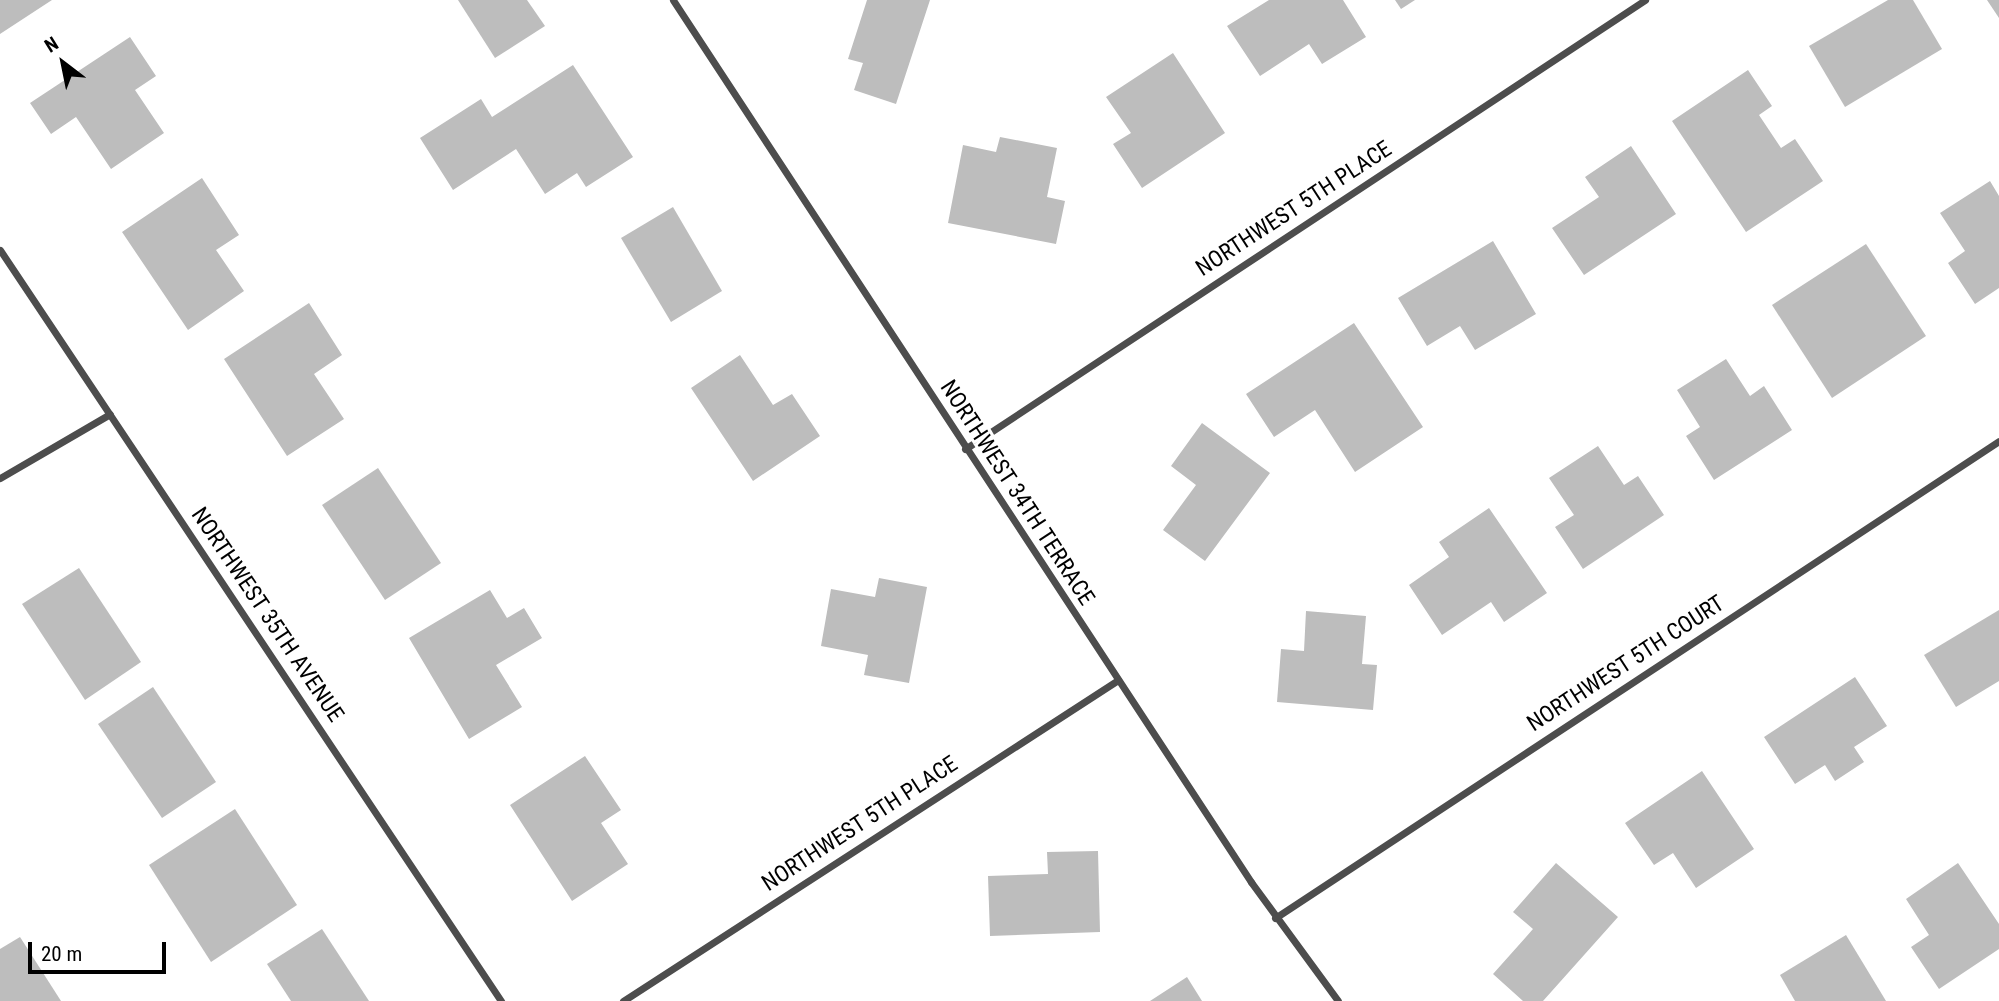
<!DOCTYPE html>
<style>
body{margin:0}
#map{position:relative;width:1999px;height:1001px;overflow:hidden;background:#fff;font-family:"Roboto Condensed",sans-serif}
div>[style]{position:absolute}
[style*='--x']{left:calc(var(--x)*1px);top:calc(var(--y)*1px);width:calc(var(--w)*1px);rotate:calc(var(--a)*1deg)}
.building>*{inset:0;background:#bdbdbd}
.street>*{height:7px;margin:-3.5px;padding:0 3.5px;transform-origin:3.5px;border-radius:3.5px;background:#4d4d4d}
span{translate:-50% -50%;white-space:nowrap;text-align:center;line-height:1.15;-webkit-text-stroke:6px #fff;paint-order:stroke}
.street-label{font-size:23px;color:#000}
.north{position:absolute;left:28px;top:28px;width:70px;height:70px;-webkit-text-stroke:5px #fff;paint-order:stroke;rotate:328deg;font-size:19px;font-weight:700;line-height:28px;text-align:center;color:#000}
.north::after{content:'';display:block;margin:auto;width:24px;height:32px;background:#000;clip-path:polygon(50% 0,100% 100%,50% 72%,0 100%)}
.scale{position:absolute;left:28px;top:942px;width:138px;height:32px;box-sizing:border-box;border:4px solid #000;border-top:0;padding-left:9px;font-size:21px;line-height:24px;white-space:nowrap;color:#000;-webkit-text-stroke:5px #fff;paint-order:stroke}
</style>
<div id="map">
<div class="building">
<i style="clip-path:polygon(0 0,52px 0,0 34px)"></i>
<i style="clip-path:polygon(458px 0,527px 0,545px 26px,495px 58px)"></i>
<i style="clip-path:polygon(867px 0,930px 0,896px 104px,854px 90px,863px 63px,848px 59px)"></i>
<i style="clip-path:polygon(1269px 0,1343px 0,1366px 37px,1322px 64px,1309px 44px,1260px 76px,1227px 26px)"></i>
<i style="clip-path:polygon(1395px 0,1415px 0,1401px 9px)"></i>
<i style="clip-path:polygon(1888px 0,1913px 0,1942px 49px,1845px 107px,1809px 46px)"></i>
<i style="clip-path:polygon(1987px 0,1999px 0,1999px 18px)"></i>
<i style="clip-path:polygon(130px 37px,156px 76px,135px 90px,164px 133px,111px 169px,76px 117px,51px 134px,30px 103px)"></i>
<i style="clip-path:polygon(1173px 53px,1225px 133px,1142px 188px,1113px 144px,1131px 133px,1106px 97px)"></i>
<i style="clip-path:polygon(573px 65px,633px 157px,586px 187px,577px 173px,545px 194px,516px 149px,453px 190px,420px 138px,481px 99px,492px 117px)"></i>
<i style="clip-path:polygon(1748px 70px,1772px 106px,1759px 115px,1781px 148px,1795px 139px,1823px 181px,1746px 232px,1672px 121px)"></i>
<i style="clip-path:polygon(1000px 137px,1057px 148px,1047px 197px,1065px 201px,1056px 244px,948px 223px,963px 145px,996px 152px)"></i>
<i style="clip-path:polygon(1631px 146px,1676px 214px,1584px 275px,1552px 228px,1599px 197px,1585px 177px)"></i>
<i style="clip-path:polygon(202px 178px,239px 235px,216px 250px,244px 291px,188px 330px,122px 232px)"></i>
<i style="clip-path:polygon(1990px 181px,1999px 196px,1999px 288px,1975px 304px,1948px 263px,1965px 251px,1940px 213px)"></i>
<i style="clip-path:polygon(673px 207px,722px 291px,671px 322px,621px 238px)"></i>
<i style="clip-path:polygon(1493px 241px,1536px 314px,1475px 350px,1460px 326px,1427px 346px,1398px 298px)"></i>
<i style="clip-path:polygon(1866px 244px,1926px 336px,1832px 398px,1772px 305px)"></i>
<i style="clip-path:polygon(309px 303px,342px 355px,314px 374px,344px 419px,287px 456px,224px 359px)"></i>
<i style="clip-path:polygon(1354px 323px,1423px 427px,1355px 472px,1315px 410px,1274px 437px,1246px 394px)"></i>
<i style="clip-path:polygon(740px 355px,773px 405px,792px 394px,820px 436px,753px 481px,691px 388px)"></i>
<i style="clip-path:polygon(1726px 359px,1750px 396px,1764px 386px,1792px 430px,1714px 480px,1686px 436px,1700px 427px,1677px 390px)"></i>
<i style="clip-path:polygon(1202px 423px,1270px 473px,1205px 561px,1163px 530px,1196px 485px,1171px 466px)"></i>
<i style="clip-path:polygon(1598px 446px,1624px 485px,1638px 476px,1664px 515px,1583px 569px,1555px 527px,1574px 515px,1549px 478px)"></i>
<i style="clip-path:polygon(378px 468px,441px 563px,385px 600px,322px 505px)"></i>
<i style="clip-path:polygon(1489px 508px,1547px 593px,1504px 622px,1491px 602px,1442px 635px,1409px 585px,1449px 557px,1439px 542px)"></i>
<i style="clip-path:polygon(79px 568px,141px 662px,85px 700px,22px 604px)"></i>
<i style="clip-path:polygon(879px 578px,927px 587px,909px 683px,864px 675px,868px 655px,821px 646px,831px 589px,875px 597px)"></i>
<i style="clip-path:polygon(490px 590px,507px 618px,524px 608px,542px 638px,496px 665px,522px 707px,469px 739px,409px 638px)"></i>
<i style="clip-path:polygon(1999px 610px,1999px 681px,1956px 707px,1924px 655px)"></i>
<i style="clip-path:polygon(1306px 611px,1366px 616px,1362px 664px,1377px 665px,1373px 710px,1277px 702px,1281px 649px,1304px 651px)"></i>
<i style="clip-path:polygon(1855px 677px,1887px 726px,1854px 747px,1864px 762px,1835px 781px,1825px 765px,1795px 784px,1764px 737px)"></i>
<i style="clip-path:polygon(153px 687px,216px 782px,162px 818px,98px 724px)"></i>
<i style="clip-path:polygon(585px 756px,621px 810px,601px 823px,628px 864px,572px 901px,510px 805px)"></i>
<i style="clip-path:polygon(1702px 771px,1754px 849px,1696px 888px,1673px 853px,1654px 865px,1625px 823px)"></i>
<i style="clip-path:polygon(235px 809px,297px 905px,211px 962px,149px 865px)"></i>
<i style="clip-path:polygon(1098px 851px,1100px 932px,990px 936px,988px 876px,1048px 874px,1047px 852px)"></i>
<i style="clip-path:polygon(1556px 863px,1618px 917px,1543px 1001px,1523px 1001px,1493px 974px,1533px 929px,1513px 912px)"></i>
<i style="clip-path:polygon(1958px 863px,1999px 924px,1999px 949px,1939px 989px,1911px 947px,1929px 935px,1906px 899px)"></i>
<i style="clip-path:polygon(322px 929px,369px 1001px,291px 1001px,267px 964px)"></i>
<i style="clip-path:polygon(1846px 935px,1886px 1001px,1795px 1001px,1780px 975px)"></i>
<i style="clip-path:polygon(20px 937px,61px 1001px,0 1001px,0 949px)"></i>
<i style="clip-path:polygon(1187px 977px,1202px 1001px,1150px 1001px)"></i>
</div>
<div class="street">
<i style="--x:673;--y:0;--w:1055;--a:56.76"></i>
<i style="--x:1251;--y:882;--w:147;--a:53.8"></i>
<i style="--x:0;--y:250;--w:903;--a:56.29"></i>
<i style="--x:965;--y:449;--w:815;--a:-33.44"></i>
<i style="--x:0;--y:478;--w:127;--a:-30.2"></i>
<i style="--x:1275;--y:918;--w:867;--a:-33.38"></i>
<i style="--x:623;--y:1001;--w:590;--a:-32.96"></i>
</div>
<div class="street-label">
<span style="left:1294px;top:209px;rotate:-33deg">NORTHWEST 5TH PLACE</span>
<span style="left:1017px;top:493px;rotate:57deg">NORTHWEST 34TH TERRACE</span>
<span style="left:267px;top:615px;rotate:56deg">NORTHWEST 35TH AVENUE</span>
<span style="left:1626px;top:664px;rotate:-33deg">NORTHWEST 5TH COURT</span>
<span style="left:860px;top:824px;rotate:-33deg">NORTHWEST 5TH PLACE</span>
</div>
<div class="north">N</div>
<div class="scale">20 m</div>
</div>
